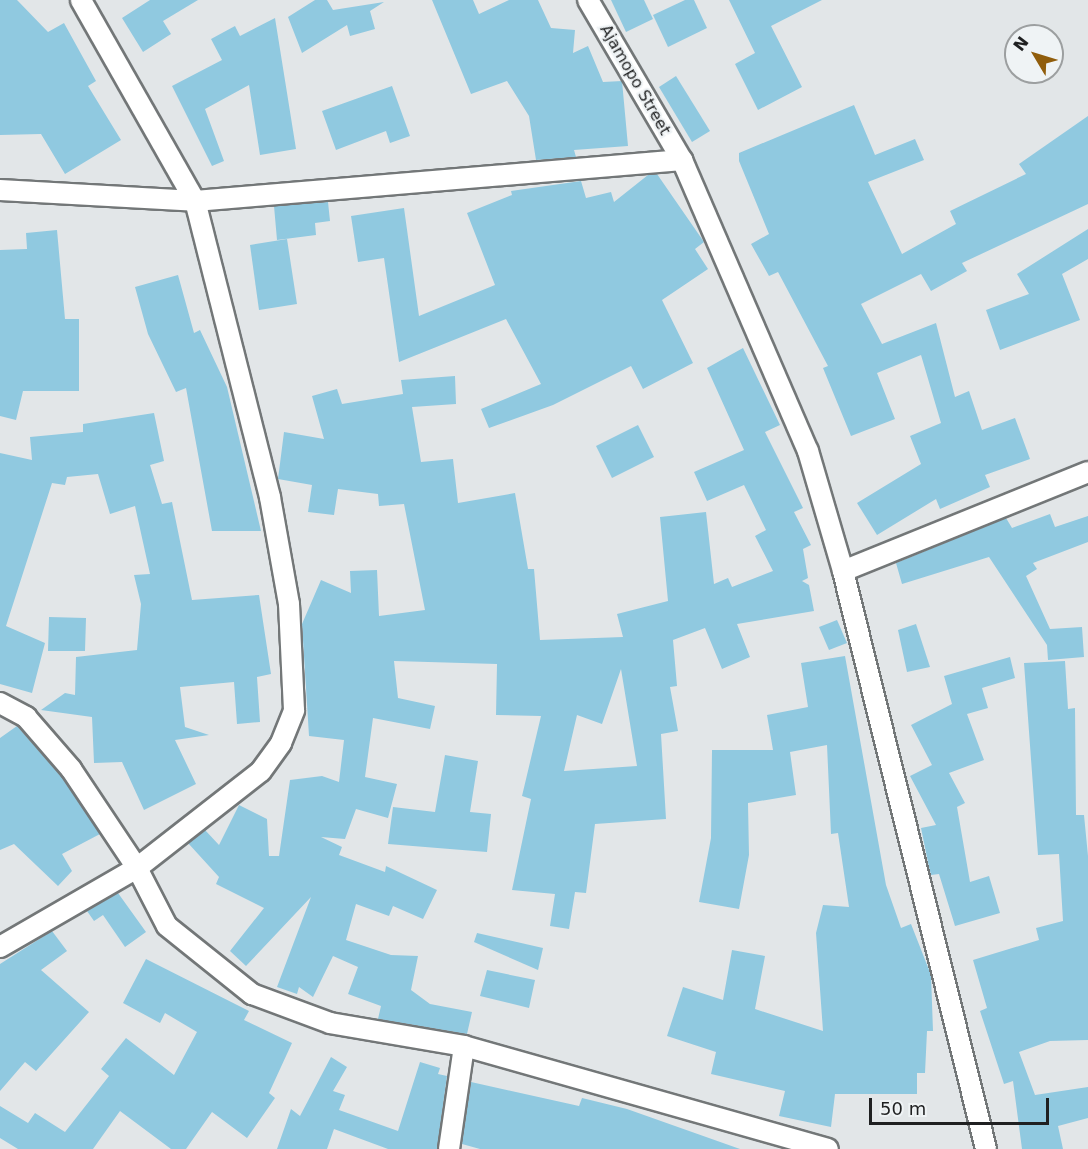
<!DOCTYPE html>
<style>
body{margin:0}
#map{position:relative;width:1088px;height:1149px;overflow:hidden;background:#e2e6e8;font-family:"DejaVu Sans",sans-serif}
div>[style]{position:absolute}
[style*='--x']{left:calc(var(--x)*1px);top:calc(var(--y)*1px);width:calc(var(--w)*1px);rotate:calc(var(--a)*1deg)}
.building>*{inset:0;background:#90c9e0}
.roads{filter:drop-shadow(2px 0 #737778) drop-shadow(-2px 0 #737778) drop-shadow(0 2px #737778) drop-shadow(0 -2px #737778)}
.minor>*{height:20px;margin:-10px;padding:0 10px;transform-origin:10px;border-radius:10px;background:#fff}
span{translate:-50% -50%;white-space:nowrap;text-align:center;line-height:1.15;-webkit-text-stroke:4.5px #eff3f5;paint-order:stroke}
.street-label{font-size:16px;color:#1f2021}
.north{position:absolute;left:1004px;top:24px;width:60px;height:60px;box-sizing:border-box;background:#eff3f5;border:2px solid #9c9fa0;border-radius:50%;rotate:308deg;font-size:16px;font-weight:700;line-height:24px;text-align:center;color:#1f2021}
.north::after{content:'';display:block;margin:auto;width:21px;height:27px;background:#905d0c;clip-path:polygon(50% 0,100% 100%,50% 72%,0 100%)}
.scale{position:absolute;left:869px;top:1098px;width:180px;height:27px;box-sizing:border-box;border:3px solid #1f2021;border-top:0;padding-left:8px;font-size:18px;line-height:21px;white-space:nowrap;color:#1f2021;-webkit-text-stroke:4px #eff3f5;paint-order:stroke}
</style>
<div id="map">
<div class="building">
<i style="clip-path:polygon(0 0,17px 0,48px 32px,64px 23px,96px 81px,88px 86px,121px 140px,65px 174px,41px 134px,0 135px)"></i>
<i style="clip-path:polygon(150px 0,198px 0,163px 21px,171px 34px,143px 52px,122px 18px)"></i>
<i style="clip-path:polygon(315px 0,327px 0,333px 10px,384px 2px,370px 11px,375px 29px,350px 36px,347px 25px,302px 53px,288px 17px)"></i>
<i style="clip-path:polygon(432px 0,473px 0,479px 14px,509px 0,538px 0,551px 28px,575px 30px,573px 53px,588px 46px,603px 82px,622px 81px,628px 146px,574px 150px,576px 157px,536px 160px,529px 116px,507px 81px,471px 94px)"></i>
<i style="clip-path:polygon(611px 0,644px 0,653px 19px,626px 32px)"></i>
<i style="clip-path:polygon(685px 0,694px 0,707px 28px,668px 47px,653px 15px)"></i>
<i style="clip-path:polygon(729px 0,822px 0,771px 26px,802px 87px,758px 110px,735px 64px,755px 53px)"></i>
<i style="clip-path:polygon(275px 18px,296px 149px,260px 155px,249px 85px,205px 109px,224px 161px,212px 166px,172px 86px,222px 60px,211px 39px,235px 26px,240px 36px)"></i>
<i style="clip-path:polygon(676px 76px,710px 131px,692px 142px,659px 87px)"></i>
<i style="clip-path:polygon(392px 86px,410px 136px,390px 143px,386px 131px,336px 150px,322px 111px)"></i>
<i style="clip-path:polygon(854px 105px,875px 155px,915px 139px,924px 160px,868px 182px,902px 254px,956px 224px,950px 211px,1026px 174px,1019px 164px,1088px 116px,1088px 204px,962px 263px,967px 271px,931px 291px,921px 274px,861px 304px,882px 344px,936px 323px,955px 397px,969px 391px,982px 430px,1015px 418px,1030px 459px,985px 475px,990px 487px,940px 509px,936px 499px,877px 535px,857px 503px,921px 464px,910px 436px,941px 423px,921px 355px,877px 373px,895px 419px,851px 436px,823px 368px,828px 366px,778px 272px,769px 276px,751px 244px,769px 234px,739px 161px,739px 153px)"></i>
<i style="clip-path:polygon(657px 174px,704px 242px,695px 249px,708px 269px,662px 300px,693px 363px,643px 389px,631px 366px,553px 405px,489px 428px,481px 409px,541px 384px,506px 319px,399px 362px,384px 258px,358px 262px,351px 216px,404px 208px,419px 316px,495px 285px,467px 213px,512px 195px,511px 191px,581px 181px,586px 198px,611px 192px,614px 202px,648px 175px)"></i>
<i style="clip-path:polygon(328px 202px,330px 221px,315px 223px,316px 235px,277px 240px,274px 206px)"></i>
<i style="clip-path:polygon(1088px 229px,1088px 259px,1062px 274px,1080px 320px,1000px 350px,986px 310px,1029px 294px,1017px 274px)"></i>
<i style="clip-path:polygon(57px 230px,65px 319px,79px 319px,79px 391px,23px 391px,16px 420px,0 416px,0 250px,27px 249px,26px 233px)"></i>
<i style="clip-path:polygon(287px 239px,297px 304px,259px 310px,250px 245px)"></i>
<i style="clip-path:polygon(178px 275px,194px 333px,200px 330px,227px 387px,261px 531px,212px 531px,186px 388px,176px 392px,148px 334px,135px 287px)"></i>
<i style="clip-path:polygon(evenodd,743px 348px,780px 425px,765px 432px,803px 508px,794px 512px,811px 545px,803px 549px,808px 578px,802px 581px,809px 585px,814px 611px,737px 624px,750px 657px,722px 669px,705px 628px,673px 640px,677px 686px,670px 687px,678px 731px,661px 734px,666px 819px,595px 824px,586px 893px,575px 892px,569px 929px,550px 926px,555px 894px,512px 890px,531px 799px,522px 796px,541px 716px,496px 715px,497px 664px,394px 661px,398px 698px,435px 706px,430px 729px,373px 718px,365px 777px,397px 784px,388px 818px,356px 809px,345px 839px,321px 837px,342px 847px,339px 855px,385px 872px,386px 866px,437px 890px,423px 919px,393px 906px,389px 916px,356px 904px,346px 940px,391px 955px,418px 956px,411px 990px,430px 1004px,472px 1012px,467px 1034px,378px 1019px,381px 1006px,348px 994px,358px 967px,333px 956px,313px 997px,299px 987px,297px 994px,277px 987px,311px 897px,246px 966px,230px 951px,264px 908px,216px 884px,219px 877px,188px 843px,205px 830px,219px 845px,239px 805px,267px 819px,269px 856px,279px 856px,290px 780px,322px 776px,339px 782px,344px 740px,309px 736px,302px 624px,321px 580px,351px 593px,350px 571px,377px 570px,379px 616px,425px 610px,404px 504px,379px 506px,378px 494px,338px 489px,334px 515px,308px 512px,312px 485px,278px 479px,284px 432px,324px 439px,312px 396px,337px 389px,342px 404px,403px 394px,401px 380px,455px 376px,456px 404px,412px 407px,421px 462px,453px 459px,458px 503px,515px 493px,528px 569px,534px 569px,540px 640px,623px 637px,617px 614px,668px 601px,660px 517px,706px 512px,714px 584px,728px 578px,732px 587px,773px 571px,755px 536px,766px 530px,744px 485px,707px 501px,694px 472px,744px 450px,707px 368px,743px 348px,621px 669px,637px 766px,564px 771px,577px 715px,602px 724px,621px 669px)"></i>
<i style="clip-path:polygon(154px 413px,164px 461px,150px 465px,162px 504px,172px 502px,192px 600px,259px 595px,271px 674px,257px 677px,260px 722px,237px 724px,234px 682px,180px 687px,185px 727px,209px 735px,175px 740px,196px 784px,144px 810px,122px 762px,94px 763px,92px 717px,41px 710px,65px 693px,75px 695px,76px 657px,137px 650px,141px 604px,134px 575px,150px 574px,135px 506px,110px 514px,98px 474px,67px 477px,65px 485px,52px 483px,6px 626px,45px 643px,32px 693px,0 684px,0 453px,32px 460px,30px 437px,83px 432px,83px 424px)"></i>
<i style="clip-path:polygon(638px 425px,654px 457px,612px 478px,596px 446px)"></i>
<i style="clip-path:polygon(1050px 514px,1055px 527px,1088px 516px,1088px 542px,1033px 563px,1037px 569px,1026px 576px,1050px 629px,1082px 627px,1084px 657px,1048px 660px,1047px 645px,989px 557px,902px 584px,896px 563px,1006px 518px,1012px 528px)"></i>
<i style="clip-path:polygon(49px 617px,86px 618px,85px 651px,48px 651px)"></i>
<i style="clip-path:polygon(837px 620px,847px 643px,829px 650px,819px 627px)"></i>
<i style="clip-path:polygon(916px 624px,930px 667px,907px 672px,898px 630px)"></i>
<i style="clip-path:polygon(845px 656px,886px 885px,901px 928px,911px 924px,931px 975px,933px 1031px,927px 1031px,925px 1073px,917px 1073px,917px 1094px,835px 1094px,831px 1127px,779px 1116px,785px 1091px,711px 1074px,716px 1052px,667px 1036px,683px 987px,723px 1000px,732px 950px,765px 956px,755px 1009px,823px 1031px,816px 933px,823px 905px,849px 907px,838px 833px,831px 834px,827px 745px,790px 752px,796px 795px,748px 803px,749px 855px,739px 909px,699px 902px,711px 838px,712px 750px,773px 750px,767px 715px,808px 707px,801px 663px)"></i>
<i style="clip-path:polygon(1010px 657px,1015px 678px,982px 688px,988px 708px,967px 714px,984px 760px,949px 773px,965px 803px,957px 807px,970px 882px,989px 876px,1000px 913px,955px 926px,939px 874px,931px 875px,929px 867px,921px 828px,936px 825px,910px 776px,932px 765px,911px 725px,952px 704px,944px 676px)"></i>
<i style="clip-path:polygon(1065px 661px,1068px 709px,1075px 708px,1076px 815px,1084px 815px,1088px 856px,1088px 1040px,1050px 1041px,1019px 1052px,1035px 1095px,1088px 1087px,1088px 1118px,1058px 1126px,1063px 1149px,1022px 1149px,1013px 1081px,1004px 1084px,980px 1011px,987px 1008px,973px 960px,1039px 940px,1036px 928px,1063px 921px,1059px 854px,1038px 855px,1024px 663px)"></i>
<i style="clip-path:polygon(17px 726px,61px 776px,100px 834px,62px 854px,72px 871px,58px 886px,14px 844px,0 850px,0 738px)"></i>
<i style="clip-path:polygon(445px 755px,478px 761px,470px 812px,491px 814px,487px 852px,388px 844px,393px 807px,435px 812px)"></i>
<i style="clip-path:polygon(118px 893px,146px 932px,125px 947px,103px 915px,94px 921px,87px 911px)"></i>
<i style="clip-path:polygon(52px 931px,67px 951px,41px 970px,89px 1012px,36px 1071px,25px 1062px,0 1091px,0 964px)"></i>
<i style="clip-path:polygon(477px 933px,543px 948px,538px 970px,474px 942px)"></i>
<i style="clip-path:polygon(146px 959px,249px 1011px,244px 1020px,292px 1043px,269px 1093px,275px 1098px,247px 1138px,212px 1112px,186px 1149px,171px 1149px,120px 1111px,93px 1149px,18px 1149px,0 1138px,0 1106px,28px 1123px,35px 1113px,65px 1132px,109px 1076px,101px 1069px,126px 1038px,174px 1075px,197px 1032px,165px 1013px,160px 1023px,123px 1003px)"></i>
<i style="clip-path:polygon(487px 970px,535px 980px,529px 1008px,480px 996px)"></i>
<i style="clip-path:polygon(331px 1057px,347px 1067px,333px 1091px,345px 1095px,339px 1110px,398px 1131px,420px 1062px,440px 1068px,438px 1074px,447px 1076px,437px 1149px,388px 1149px,334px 1129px,327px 1149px,277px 1149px,291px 1109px,300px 1116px)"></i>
<i style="clip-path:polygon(471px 1082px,579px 1106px,582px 1098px,627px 1109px,740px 1149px,480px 1149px,462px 1144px)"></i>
</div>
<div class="roads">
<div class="minor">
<i style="--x:588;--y:0;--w:186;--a:59.6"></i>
<i style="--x:682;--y:160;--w:317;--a:66.6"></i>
<i style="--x:808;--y:451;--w:125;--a:73.7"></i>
<i style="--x:843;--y:571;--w:595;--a:76.1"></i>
<i style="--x:0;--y:190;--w:195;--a:3.2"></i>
<i style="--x:195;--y:201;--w:489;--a:-4.8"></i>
<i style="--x:843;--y:571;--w:264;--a:-22"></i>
<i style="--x:0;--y:703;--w:30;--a:28"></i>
<i style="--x:26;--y:717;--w:69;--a:49.1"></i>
<i style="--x:71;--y:769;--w:119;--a:56.3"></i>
<i style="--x:137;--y:868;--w:65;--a:62.7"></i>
<i style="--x:167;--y:926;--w:109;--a:38.7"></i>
<i style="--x:252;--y:994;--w:83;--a:20.4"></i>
<i style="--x:330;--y:1023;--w:136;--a:9.7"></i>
<i style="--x:464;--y:1046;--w:378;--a:15.8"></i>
<i style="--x:0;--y:947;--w:158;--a:-30"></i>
<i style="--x:137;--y:868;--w:157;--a:-38"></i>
<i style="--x:261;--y:771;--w:34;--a:-54"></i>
<i style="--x:281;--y:743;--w:35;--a:-68"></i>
<i style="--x:294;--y:710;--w:106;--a:-92.7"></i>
<i style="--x:289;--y:604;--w:109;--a:-100.1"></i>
<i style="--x:270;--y:497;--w:305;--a:-104.2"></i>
<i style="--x:195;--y:201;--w:231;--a:-119.6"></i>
<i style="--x:449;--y:1149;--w:104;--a:-81.7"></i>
</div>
</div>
<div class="street-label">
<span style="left:635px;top:80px;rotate:60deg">Ajamopo Street</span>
</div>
<div class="north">N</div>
<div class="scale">50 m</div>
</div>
